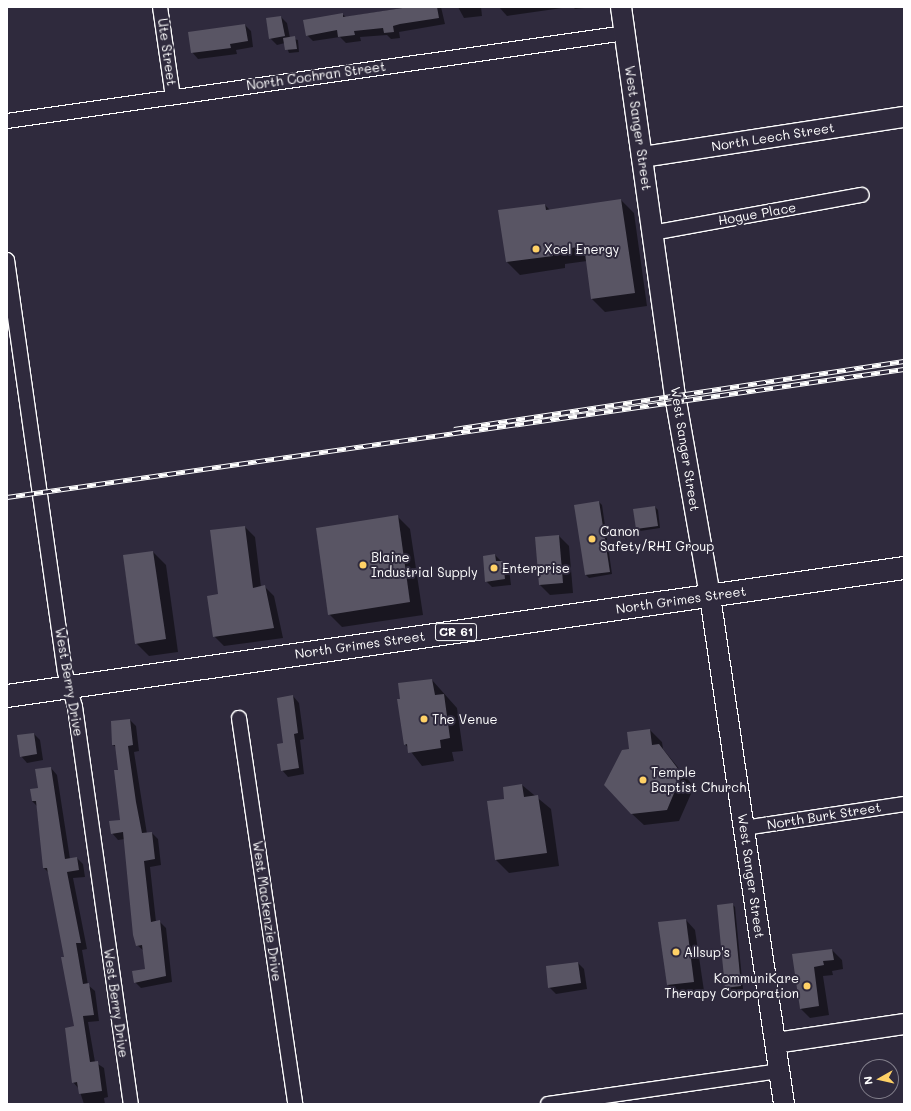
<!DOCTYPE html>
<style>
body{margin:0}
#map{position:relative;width:911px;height:1111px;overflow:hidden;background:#2f2a3d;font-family:Mali,sans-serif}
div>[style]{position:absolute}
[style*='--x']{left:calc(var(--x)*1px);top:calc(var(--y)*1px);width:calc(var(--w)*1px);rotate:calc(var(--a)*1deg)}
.shadow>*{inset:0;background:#0007}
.building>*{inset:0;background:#595564}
.roads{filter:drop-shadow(1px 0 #fff) drop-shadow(-1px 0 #fff) drop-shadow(0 1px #fff) drop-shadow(0 -1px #fff)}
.street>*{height:14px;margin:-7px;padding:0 7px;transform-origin:7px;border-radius:7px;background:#2f2a3d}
.secondary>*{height:20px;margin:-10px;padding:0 10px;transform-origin:10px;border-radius:10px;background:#2f2a3d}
.primary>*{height:22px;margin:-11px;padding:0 11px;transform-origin:11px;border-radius:11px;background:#2f2a3d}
.rail>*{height:4.5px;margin-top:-2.25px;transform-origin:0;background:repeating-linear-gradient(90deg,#2f2a3d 0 9px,#fff 0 18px);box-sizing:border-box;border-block:1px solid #fff}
.dots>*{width:11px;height:11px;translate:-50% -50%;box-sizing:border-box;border:2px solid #2f2a3d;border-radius:50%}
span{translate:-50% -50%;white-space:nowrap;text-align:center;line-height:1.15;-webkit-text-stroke:4px #2f2a3d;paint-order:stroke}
.shield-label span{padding:1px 3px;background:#2f2a3d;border:1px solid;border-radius:3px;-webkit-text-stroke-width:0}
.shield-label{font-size:12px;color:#fff;font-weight:700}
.street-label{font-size:13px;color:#fff}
.poi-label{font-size:13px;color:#fff}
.left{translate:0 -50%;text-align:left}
.right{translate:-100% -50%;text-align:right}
.frame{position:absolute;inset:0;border:8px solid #fff;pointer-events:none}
.north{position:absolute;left:859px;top:1059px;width:40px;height:40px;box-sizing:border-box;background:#2f2a3d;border:1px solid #827f8b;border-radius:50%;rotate:262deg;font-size:11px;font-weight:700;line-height:16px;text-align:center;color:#fff}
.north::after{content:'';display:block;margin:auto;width:14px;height:18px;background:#ffd166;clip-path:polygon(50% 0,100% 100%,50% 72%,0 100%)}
</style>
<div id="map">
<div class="shadow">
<i style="clip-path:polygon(409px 7px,441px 7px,445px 24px,399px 32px,400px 38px,391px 39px,387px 35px,360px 37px,361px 41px,346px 43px,340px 37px,313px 41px,307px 35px,342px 14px,346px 17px)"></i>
<i style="clip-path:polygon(458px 7px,481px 7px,482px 16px,464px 18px)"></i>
<i style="clip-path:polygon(499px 7px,569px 7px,507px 16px)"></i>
<i style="clip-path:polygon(573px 7px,594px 7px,575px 9px)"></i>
<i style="clip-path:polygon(281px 17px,287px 23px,290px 38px,298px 40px,299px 52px,289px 53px,285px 43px,277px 45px,270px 38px)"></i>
<i style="clip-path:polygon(245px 25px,251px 31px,253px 47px,236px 50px,237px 54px,198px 59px,192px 52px)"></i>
<i style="clip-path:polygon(621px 200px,634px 213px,647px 306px,605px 312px,592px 299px,587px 261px,565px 264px,565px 268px,520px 275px,507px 262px,545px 205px,550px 210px)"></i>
<i style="clip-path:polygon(599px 502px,602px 505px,612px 574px,589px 578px,586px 575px)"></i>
<i style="clip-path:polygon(655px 507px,658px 510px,660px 528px,640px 531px,637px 528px)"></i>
<i style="clip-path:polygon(397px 516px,410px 529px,423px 615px,342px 627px,329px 614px)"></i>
<i style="clip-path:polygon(245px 527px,255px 537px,261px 587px,264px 586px,274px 596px,283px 638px,224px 646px,214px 636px,219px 595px)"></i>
<i style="clip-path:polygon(559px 536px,569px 546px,573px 593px,550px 595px,540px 585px)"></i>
<i style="clip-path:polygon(153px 552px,166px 565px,178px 652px,149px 656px,136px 643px)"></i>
<i style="clip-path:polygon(495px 555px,509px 569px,511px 585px,492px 587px,486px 581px)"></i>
<i style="clip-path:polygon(432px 680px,457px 708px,463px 751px,452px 752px,454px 761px,422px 766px,405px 744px)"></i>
<i style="clip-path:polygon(293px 696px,299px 703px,304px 739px,300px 740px,304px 774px,288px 777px,282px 770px)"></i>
<i style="clip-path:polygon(130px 720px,136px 726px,139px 751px,134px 752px,147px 834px,152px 833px,158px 839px,161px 865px,150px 867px,156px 922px,160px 922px,166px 928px,172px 982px,141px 988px,135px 982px,146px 970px,144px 951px,137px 945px,125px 839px,118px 840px,112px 833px,121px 821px,119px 771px,117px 748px,113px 745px)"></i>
<i style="clip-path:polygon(650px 730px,662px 742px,663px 749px,694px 787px,679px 821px,644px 825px,631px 813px,630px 749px)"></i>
<i style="clip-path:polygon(34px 734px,40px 740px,43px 760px,27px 763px,21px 756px)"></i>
<i style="clip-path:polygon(51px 768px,57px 775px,70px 859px,77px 858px,83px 864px,85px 877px,73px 878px,87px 949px,82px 950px,88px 985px,95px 991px,99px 1021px,88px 1022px,95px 1062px,104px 1068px,108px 1097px,104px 1098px,105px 1104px,84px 1104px,79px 1089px,73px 1082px,75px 1027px,65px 958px,49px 873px,44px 868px,37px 806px,32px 801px)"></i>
<i style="clip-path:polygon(522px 785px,551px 809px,559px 866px,509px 873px,496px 860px,505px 800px)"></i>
<i style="clip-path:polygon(732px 904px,735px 907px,743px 989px,729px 990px,726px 987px)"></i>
<i style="clip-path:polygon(686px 920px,695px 930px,704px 991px,678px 995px,668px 985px,659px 923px)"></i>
<i style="clip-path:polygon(832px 950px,842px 960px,843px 969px,832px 971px,833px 975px,823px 976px,829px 1015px,810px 1018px,800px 1008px,793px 955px)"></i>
<i style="clip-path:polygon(578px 963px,584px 969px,587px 989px,556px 994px,549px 987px)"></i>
</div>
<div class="building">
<i style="clip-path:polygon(409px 7px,437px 7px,439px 18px,400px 24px,393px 26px,394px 32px,384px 33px,383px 28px,354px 31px,355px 35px,338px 37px,337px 30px,306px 36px,303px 20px,343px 13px,343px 17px)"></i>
<i style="clip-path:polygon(281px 16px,285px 36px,269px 39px,266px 18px)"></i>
<i style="clip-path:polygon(245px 24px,248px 41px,230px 44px,231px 48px,191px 53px,188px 32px)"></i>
<i style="clip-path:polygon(295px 36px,297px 49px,285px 50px,283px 38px)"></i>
<i style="clip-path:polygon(621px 199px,635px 293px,591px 299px,584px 246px,552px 251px,553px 256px,506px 262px,498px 210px,545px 204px,546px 210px)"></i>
<i style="clip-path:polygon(599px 501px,610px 572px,585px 575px,574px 505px)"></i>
<i style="clip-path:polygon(655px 506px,658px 526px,636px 529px,633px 509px)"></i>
<i style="clip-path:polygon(398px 515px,410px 602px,328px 615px,316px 528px)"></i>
<i style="clip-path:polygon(245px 526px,253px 588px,265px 585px,274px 628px,213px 637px,207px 596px,218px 594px,210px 530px)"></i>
<i style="clip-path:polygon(559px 535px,563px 583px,539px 585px,535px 537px)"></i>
<i style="clip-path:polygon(153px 551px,166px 639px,135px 644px,123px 555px)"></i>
<i style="clip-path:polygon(495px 554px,496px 561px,503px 561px,505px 579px,485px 582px,483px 556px)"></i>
<i style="clip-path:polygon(432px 679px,435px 695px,444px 694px,450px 738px,440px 740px,441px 748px,408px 753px,407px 744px,404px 745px,397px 699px,400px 699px,398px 683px)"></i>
<i style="clip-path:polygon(293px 695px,298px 733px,294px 734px,299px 768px,281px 771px,277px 744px,283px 743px,277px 698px)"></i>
<i style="clip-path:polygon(130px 719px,133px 745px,128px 746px,136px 802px,142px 833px,152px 832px,155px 859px,144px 861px,150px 914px,151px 922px,160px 920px,166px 976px,134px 983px,132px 971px,145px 969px,142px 945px,136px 946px,133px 935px,123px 832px,111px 834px,109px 821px,120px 820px,114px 770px,118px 770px,115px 745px,112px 745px,111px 721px)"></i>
<i style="clip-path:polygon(650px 729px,652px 745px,659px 744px,682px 774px,667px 810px,631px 814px,604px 785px,622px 750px,629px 749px,627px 732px)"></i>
<i style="clip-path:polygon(34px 733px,37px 754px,20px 757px,17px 735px)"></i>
<i style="clip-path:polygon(51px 767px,65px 859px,77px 857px,79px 870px,67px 872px,81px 943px,76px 943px,83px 984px,89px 983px,94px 1015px,83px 1016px,90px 1062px,98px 1061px,102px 1091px,79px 1094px,77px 1082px,72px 1083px,65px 1028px,74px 1026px,61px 957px,64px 957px,47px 868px,43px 868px,36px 801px,32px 801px,30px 789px,38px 788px,35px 769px)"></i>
<i style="clip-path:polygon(522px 784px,524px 797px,538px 795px,547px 853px,495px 860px,487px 801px,504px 799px,503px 787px)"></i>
<i style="clip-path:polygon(733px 903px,741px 986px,725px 988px,717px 905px)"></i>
<i style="clip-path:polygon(686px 919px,694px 982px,667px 985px,658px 922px)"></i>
<i style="clip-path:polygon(832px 949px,834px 960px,823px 961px,824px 965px,814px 967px,819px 1006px,800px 1009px,792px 954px)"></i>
<i style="clip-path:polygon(578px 962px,581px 983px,548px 988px,546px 966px)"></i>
</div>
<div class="roads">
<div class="street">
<i style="--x:160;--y:7;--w:91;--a:81.8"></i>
<i style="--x:7;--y:121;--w:624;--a:-8.1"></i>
<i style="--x:652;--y:233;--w:213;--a:-10.3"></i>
<i style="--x:7;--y:260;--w:416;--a:82"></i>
<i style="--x:65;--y:672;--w:36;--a:74"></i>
<i style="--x:75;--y:707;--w:401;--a:82"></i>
<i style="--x:239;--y:718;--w:390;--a:81.7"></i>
<i style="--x:744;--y:828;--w:162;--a:-8.5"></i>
<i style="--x:548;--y:1104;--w:233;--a:-8.1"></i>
</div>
<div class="secondary">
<i style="--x:621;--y:7;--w:398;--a:82.1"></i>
<i style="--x:676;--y:401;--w:198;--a:80.1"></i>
<i style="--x:710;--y:596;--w:513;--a:81.71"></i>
<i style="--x:642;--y:157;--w:265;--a:-8.7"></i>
<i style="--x:776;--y:1043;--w:129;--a:-8.4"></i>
</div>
<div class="primary">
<i style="--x:7;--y:696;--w:906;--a:-8.12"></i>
</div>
</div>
<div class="rail">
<i style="--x:454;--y:429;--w:455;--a:-8.6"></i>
<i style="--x:7;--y:497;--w:906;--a:-8.12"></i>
</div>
<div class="dots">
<i style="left:536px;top:249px;background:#ffd166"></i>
<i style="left:592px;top:539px;background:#ffd166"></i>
<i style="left:363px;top:565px;background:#ffd166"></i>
<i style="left:494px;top:568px;background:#ffd166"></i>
<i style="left:424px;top:719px;background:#ffd166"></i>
<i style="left:643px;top:780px;background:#ffd166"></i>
<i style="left:676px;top:952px;background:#ffd166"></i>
<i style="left:807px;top:986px;background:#ffd166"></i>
</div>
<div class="shield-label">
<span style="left:456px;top:632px">CR 61</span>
</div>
<div class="street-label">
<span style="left:167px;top:52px;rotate:82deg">Ute Street</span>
<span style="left:316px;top:76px;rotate:-8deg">North Cochran Street</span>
<span style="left:638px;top:128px;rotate:82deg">West Sanger Street</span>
<span style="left:773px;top:137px;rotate:-9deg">North Leech Street</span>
<span style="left:757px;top:214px;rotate:-10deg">Hogue Place</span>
<span style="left:685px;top:449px;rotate:81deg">West Sanger Street</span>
<span style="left:681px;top:600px;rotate:-8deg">North Grimes Street</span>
<span style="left:360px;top:645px;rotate:-8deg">North Grimes Street</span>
<span style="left:69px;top:682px;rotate:80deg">West Berry Drive</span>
<span style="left:824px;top:816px;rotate:-9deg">North Burk Street</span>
<span style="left:751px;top:876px;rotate:82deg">West Sanger Street</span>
<span style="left:267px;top:911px;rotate:82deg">West Mackenzie Drive</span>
<span style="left:116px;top:1003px;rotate:82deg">West Berry Drive</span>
</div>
<div class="poi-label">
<span class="left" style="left:544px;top:249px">Xcel Energy</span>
<span class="left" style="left:600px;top:539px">Canon<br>Safety/RHI Group</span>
<span class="left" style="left:371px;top:565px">Blaine<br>Industrial Supply</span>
<span class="left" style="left:502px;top:568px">Enterprise</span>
<span class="left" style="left:432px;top:719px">The Venue</span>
<span class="left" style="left:651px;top:780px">Temple<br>Baptist Church</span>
<span class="left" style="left:684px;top:952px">Allsup's</span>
<span class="right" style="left:799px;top:986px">KommuniKare<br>Therapy Corporation</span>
</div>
<div class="frame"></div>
<div class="north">N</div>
</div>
